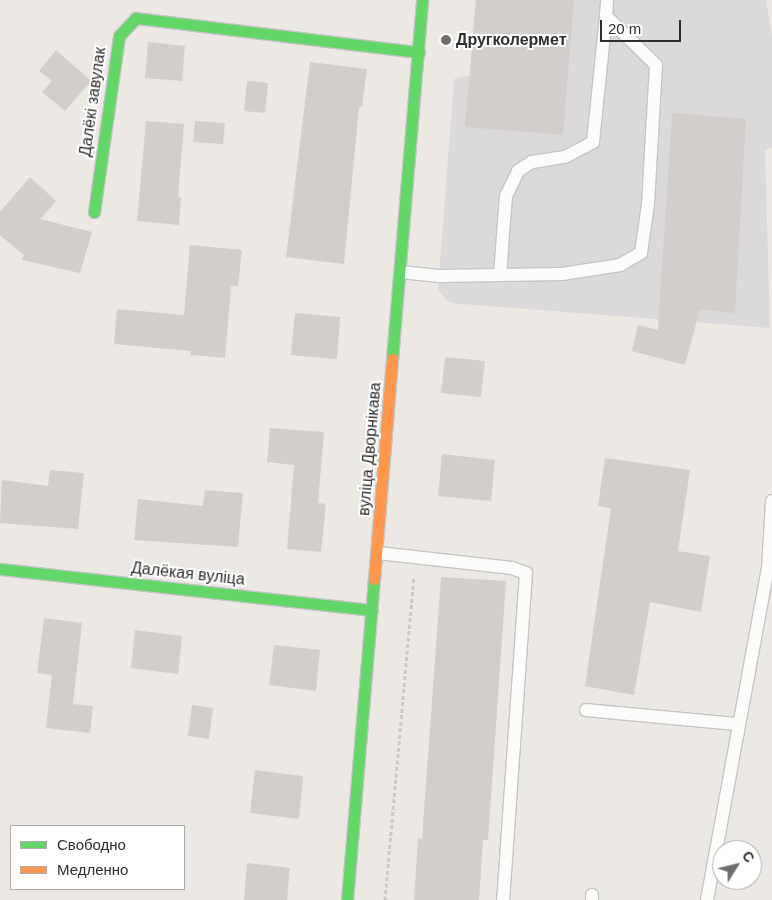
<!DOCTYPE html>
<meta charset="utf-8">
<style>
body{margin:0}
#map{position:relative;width:772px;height:900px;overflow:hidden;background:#ece8e4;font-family:Arial,sans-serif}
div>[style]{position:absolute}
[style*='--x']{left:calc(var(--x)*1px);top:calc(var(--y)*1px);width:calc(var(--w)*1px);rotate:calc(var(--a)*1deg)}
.industrial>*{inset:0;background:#dcd9db}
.building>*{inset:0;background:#d1cecb}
.path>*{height:3px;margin-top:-1.5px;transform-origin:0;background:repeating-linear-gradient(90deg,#c9c9c8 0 4px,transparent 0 6.5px)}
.roads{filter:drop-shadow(1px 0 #c5c4c5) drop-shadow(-1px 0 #c5c4c5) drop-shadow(0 1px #c5c4c5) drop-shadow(0 -1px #c5c4c5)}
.lane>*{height:12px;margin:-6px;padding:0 6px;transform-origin:6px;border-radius:6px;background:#fcfcfb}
.fast>*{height:11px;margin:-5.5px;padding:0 5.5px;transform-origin:5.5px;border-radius:5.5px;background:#63d668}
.slow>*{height:11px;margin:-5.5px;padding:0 5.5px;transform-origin:5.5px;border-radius:5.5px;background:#ff974d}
.dots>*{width:14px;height:14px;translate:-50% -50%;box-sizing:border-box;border:2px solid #fff;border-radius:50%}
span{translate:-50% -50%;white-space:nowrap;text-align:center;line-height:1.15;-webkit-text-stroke:4px #fff;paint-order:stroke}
.poi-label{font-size:16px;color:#2e2e2e;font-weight:700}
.left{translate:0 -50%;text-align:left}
.street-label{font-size:16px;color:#2e2e2e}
.legend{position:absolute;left:10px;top:825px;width:175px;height:65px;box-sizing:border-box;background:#fff;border:1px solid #ababab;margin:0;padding:6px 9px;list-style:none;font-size:15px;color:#2e2e2e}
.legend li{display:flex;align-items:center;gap:10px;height:25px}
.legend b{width:25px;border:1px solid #ababab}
.north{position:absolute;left:712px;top:840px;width:50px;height:50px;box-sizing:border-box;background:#fff;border:1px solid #ababab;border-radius:50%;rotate:54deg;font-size:14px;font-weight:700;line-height:20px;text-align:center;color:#2e2e2e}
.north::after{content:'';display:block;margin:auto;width:18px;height:22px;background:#706f6e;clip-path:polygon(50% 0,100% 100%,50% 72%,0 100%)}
.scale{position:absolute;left:600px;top:20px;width:81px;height:22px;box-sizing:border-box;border:2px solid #2e2e2e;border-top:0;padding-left:6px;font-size:15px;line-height:18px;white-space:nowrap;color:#2e2e2e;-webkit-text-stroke:4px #fff;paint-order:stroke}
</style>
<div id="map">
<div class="industrial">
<i style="clip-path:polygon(476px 0,766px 0,772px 37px,772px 148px,765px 150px,770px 328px,450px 303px,438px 290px,454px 79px,470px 75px)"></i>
</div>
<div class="building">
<i style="clip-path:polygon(476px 0,574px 0,563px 135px,465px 127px)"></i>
<i style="clip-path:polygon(148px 42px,185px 46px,182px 81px,145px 78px)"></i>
<i style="clip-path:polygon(56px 50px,91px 81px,65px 111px,42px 92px,52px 81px,39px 71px)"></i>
<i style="clip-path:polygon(310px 62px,367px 69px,362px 107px,359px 107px,344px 264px,286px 257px)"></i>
<i style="clip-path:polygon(247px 81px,268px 83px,265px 113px,244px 111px)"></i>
<i style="clip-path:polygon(672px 113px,746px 119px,735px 313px,700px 309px,685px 365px,632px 351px,638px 325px,658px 330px)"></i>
<i style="clip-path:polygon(146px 121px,184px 124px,178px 197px,181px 197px,179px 225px,137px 221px)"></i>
<i style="clip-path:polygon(195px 121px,225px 123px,223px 144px,193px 142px)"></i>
<i style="clip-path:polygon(30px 177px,56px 201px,40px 219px,92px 232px,80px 273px,22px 260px,24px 255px,0 235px,0 212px)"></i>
<i style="clip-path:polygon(190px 245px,242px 250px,238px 286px,231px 286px,225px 358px,190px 355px,191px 351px,114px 344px,117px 309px,184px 315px)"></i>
<i style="clip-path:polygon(295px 313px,340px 317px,337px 359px,291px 355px)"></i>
<i style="clip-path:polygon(445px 357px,485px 361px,481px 397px,441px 393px)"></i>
<i style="clip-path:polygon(270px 428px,324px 432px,318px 503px,326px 504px,321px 552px,287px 549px,294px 465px,267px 462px)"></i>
<i style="clip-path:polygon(442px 454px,495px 460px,491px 501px,438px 496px)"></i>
<i style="clip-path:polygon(605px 458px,690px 470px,678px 551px,710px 556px,701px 612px,650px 602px,634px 695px,585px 686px,611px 508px,598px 506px)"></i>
<i style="clip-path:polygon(50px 470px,84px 473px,78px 529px,0 523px,2px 480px,48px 486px)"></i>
<i style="clip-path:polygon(205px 490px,243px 493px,238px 547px,134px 540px,138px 499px,203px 506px)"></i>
<i style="clip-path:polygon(441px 577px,506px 581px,488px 840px,483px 840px,479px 900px,414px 900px,418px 838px,422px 839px)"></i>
<i style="clip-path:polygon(44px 618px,82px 623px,73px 704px,93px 706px,90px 733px,46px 728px,52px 675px,37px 673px)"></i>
<i style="clip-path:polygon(135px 630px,182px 636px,178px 674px,131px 668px)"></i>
<i style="clip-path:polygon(274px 645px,320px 650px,316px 691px,269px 685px)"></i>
<i style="clip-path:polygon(192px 705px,213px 708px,209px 739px,188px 736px)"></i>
<i style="clip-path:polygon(255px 770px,303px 776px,299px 819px,250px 813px)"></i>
<i style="clip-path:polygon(247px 863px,290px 868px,287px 900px,244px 900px)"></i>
</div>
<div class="path">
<i style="--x:385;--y:900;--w:324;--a:-84.9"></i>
</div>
<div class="roads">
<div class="lane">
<i style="--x:401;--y:272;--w:38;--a:6"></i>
<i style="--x:439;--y:276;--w:123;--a:-0.9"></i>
<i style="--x:562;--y:274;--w:59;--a:-8.8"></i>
<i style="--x:620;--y:265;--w:24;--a:-30"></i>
<i style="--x:641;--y:253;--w:49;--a:-81.9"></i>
<i style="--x:648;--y:204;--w:139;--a:-86.7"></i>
<i style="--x:656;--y:65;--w:70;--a:-135.6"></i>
<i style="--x:606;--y:16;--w:16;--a:-86"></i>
<i style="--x:500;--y:275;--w:79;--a:-85.7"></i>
<i style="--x:506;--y:196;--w:28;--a:-64"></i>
<i style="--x:518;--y:171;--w:17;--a:-33"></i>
<i style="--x:532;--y:162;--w:33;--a:-9"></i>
<i style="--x:565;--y:157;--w:32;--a:-28"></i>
<i style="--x:593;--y:142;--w:127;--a:-84.1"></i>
<i style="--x:378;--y:553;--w:135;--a:6.4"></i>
<i style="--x:512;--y:568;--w:15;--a:20"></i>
<i style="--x:526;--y:573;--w:328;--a:94"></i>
<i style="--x:586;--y:710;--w:153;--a:5.3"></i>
<i style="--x:592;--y:900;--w:5;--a:-90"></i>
<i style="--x:707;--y:900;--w:337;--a:-79.6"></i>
<i style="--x:768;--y:569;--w:68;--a:-86.6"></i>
</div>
<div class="fast">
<i style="--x:94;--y:212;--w:178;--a:-81.9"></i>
<i style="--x:119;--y:36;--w:25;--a:-47"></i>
<i style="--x:136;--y:18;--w:285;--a:6.9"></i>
<i style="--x:392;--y:359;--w:360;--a:-85.2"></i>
<i style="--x:0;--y:569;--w:374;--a:6.3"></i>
<i style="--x:347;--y:900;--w:322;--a:-85.2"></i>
</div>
<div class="slow">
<i style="--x:374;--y:579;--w:221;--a:-85.3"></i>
</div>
</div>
<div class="dots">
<i style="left:446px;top:40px;background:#706f6e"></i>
</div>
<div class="poi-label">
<span class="left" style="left:456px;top:40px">Другколермет</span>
</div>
<div class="street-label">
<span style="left:93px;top:102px;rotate:-82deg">Далёкі завулак</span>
<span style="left:370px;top:449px;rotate:-85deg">вуліца Дворнікава</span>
<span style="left:188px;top:574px;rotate:6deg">Далёкая вуліца</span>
</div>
<ul class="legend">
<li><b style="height:6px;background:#63d668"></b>Свободно</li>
<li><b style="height:6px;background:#ff974d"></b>Медленно</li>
</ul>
<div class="north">С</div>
<div class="scale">20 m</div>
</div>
